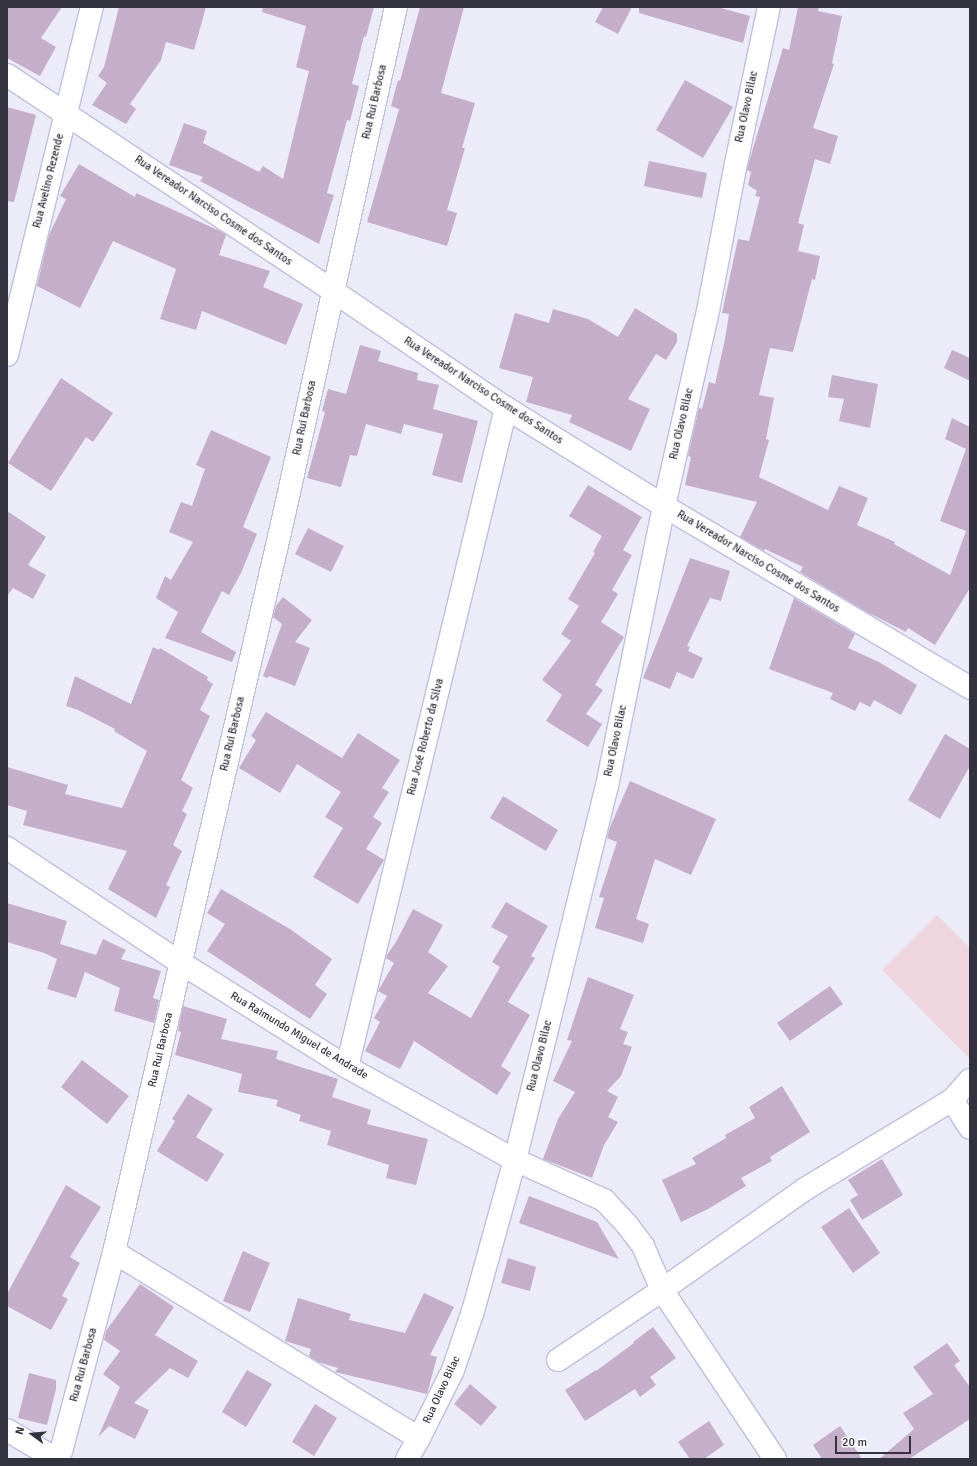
<!DOCTYPE html>
<meta charset="utf-8">
<style>
body{margin:0}
#map{position:relative;width:977px;height:1466px;overflow:hidden;background:#ececf9;font-family:Signika,sans-serif}
div>[style]{position:absolute}
[style*='--x']{left:calc(var(--x)*1px);top:calc(var(--y)*1px);width:calc(var(--w)*1px);rotate:calc(var(--a)*1deg)}
.green>*{inset:0;background:#efd6de}
.building>*{inset:0;background:#c5aeca}
.roads{filter:drop-shadow(1px 0 #bebedf) drop-shadow(-1px 0 #bebedf) drop-shadow(0 1px #bebedf) drop-shadow(0 -1px #bebedf)}
.minor>*{height:22px;margin:-11px;padding:0 11px;transform-origin:11px;border-radius:11px;background:#fff}
span{translate:-50% -50%;white-space:nowrap;text-align:center;line-height:1.15;-webkit-text-stroke:3px #fff;paint-order:stroke}
.street-label{font-size:11px;color:#333340}
.frame{position:absolute;inset:0;border:8px solid #333340;pointer-events:none}
.north{position:absolute;left:12px;top:1414px;width:40px;height:40px;-webkit-text-stroke:3px #fff;paint-order:stroke;rotate:286deg;font-size:11px;font-weight:700;line-height:16px;text-align:center;color:#333340}
.north::after{content:'';display:block;margin:auto;width:14px;height:18px;background:#333340;clip-path:polygon(50% 0,100% 100%,50% 72%,0 100%)}
.scale{position:absolute;left:835px;top:1436px;width:76px;height:18px;box-sizing:border-box;border:2px solid #333340;border-top:0;padding-left:5px;font-size:12px;line-height:14px;white-space:nowrap;color:#333340;-webkit-text-stroke:3px #fff;paint-order:stroke}
</style>
<div id="map">
<div class="green">
<i style="clip-path:polygon(937px 915px,970px 948px,969px 1058px,882px 970px)"></i>
</div>
<div class="building">
<i style="clip-path:polygon(7px 7px,62px 7px,41px 38px,56px 47px,40px 76px,7px 58px)"></i>
<i style="clip-path:polygon(119px 7px,206px 7px,194px 50px,166px 42px,161px 60px,130px 104px,136px 109px,126px 124px,92px 105px,107px 83px,98px 76px,104px 67px)"></i>
<i style="clip-path:polygon(263px 7px,374px 7px,366px 37px,364px 36px,352px 84px,359px 86px,350px 121px,347px 120px,327px 193px,334px 195px,319px 244px,200px 181px,203px 177px,169px 165px,184px 123px,207px 131px,203px 143px,259px 172px,263px 166px,283px 179px,309px 71px,296px 67px,306px 26px,262px 12px)"></i>
<i style="clip-path:polygon(420px 7px,464px 7px,441px 93px,475px 103px,462px 148px,465px 148px,447px 210px,457px 213px,447px 246px,367px 222px,399px 109px,391px 106px,398px 80px,400px 81px)"></i>
<i style="clip-path:polygon(603px 7px,632px 7px,618px 34px,595px 22px)"></i>
<i style="clip-path:polygon(639px 7px,717px 7px,750px 16px,743px 43px,639px 13px)"></i>
<i style="clip-path:polygon(798px 7px,819px 7px,818px 11px,842px 16px,832px 63px,834px 64px,813px 128px,838px 136px,830px 164px,815px 159px,798px 223px,804px 225px,798px 251px,820px 256px,815px 280px,812px 279px,793px 352px,770px 348px,759px 395px,774px 398px,766px 439px,769px 440px,759px 477px,828px 510px,839px 486px,868px 498px,857px 525px,895px 542px,894px 544px,950px 575px,966px 531px,940px 521px,966px 449px,945px 439px,952px 418px,970px 427px,970px 588px,935px 645px,908px 628px,906px 632px,865px 611px,800px 572px,803px 567px,765px 549px,764px 551px,740px 537px,757px 502px,685px 485px,691px 457px,688px 456px,699px 408px,702px 409px,709px 382px,715px 384px,725px 339px,729px 314px,722px 313px,738px 239px,749px 241px,760px 197px,755px 196px,757px 191px,748px 185px,751px 172px,747px 170px,748px 165px,783px 48px,789px 50px)"></i>
<i style="clip-path:polygon(685px 80px,733px 107px,703px 158px,656px 130px)"></i>
<i style="clip-path:polygon(7px 107px,36px 115px,14px 202px,7px 201px)"></i>
<i style="clip-path:polygon(649px 161px,707px 173px,702px 198px,644px 186px)"></i>
<i style="clip-path:polygon(79px 164px,135px 197px,136px 193px,220px 231px,226px 235px,219px 255px,270px 271px,263px 287px,303px 304px,286px 345px,202px 311px,196px 330px,160px 319px,176px 269px,113px 241px,80px 308px,37px 286px,49px 235px,66px 199px,60px 196px)"></i>
<i style="clip-path:polygon(635px 308px,677px 334px,677px 342px,666px 360px,656px 354px,628px 399px,650px 409px,631px 451px,569px 422px,572px 415px,526px 402px,533px 377px,499px 368px,515px 313px,549px 323px,553px 309px,588px 319px,618px 337px)"></i>
<i style="clip-path:polygon(360px 345px,381px 351px,378px 361px,418px 373px,417px 380px,439px 385px,433px 409px,478px 421px,462px 483px,432px 475px,443px 434px,404px 424px,401px 434px,366px 424px,357px 456px,350px 455px,341px 487px,307px 478px,325px 412px,322px 411px,328px 389px,346px 394px)"></i>
<i style="clip-path:polygon(952px 350px,970px 358px,970px 381px,944px 368px)"></i>
<i style="clip-path:polygon(832px 375px,878px 384px,870px 428px,839px 421px,844px 399px,828px 397px)"></i>
<i style="clip-path:polygon(61px 378px,113px 413px,93px 442px,86px 437px,51px 491px,8px 463px)"></i>
<i style="clip-path:polygon(211px 430px,271px 457px,243px 527px,257px 534px,241px 573px,229px 595px,222px 591px,201px 632px,236px 652px,232px 662px,165px 638px,178px 612px,156px 598px,165px 576px,171px 580px,193px 542px,169px 532px,181px 502px,192px 506px,205px 469px,196px 465px)"></i>
<i style="clip-path:polygon(588px 485px,642px 517px,623px 550px,632px 555px,612px 590px,618px 594px,601px 622px,624px 637px,595px 685px,603px 690px,586px 714px,602px 724px,588px 747px,546px 721px,562px 695px,542px 680px,571px 641px,561px 634px,579px 606px,568px 599px,595px 553px,593px 552px,602px 536px,569px 516px)"></i>
<i style="clip-path:polygon(7px 511px,46px 537px,28px 565px,46px 575px,33px 599px,13px 588px,7px 596px)"></i>
<i style="clip-path:polygon(308px 528px,344px 546px,331px 572px,295px 554px)"></i>
<i style="clip-path:polygon(690px 558px,730px 571px,721px 601px,710px 598px,687px 646px,690px 647px,688px 651px,703px 658px,693px 679px,677px 672px,670px 689px,643px 678px)"></i>
<i style="clip-path:polygon(283px 597px,312px 620px,295px 642px,310px 648px,295px 686px,269px 676px,267px 678px,263px 676px,282px 624px,273px 617px,276px 606px)"></i>
<i style="clip-path:polygon(794px 598px,855px 634px,848px 648px,879px 662px,917px 685px,901px 715px,874px 700px,870px 707px,860px 702px,855px 711px,830px 699px,833px 693px,769px 669px)"></i>
<i style="clip-path:polygon(153px 647px,159px 650px,160px 648px,208px 677px,207px 680px,213px 684px,200px 710px,210px 716px,181px 780px,193px 788px,182px 811px,187px 814px,173px 845px,182px 851px,166px 885px,170px 887px,156px 918px,108px 889px,127px 851px,23px 825px,27px 811px,7px 805px,7px 767px,68px 785px,65px 794px,122px 808px,147px 751px,114px 731px,115px 729px,78px 710px,66px 706px,75px 676px,131px 704px)"></i>
<i style="clip-path:polygon(266px 712px,342px 758px,358px 733px,400px 760px,382px 788px,389px 792px,373px 817px,382px 823px,366px 849px,384px 860px,358px 904px,313px 877px,343px 828px,325px 817px,341px 792px,297px 764px,280px 793px,239px 768px,256px 740px,251px 736px)"></i>
<i style="clip-path:polygon(945px 734px,970px 749px,970px 766px,940px 819px,908px 800px)"></i>
<i style="clip-path:polygon(630px 781px,716px 819px,691px 875px,655px 859px,636px 919px,649px 924px,643px 943px,595px 928px,604px 898px,599px 897px,617px 842px,607px 838px,610px 827px)"></i>
<i style="clip-path:polygon(503px 796px,558px 830px,546px 851px,490px 818px)"></i>
<i style="clip-path:polygon(221px 889px,290px 929px,332px 959px,315px 985px,327px 994px,310px 1019px,207px 951px,225px 924px,207px 913px)"></i>
<i style="clip-path:polygon(506px 902px,548px 926px,531px 956px,535px 958px,508px 1002px,530px 1015px,501px 1066px,511px 1073px,497px 1095px,414px 1041px,400px 1069px,365px 1051px,380px 1022px,374px 1018px,387px 996px,378px 991px,394px 963px,386px 958px,387px 955px,396px 942px,413px 909px,443px 925px,428px 952px,448px 966px,428px 993px,471px 1018px,500px 967px,492px 962px,508px 936px,491px 927px)"></i>
<i style="clip-path:polygon(7px 903px,67px 921px,60px 944px,96px 955px,103px 939px,126px 950px,121px 959px,161px 971px,153px 998px,159px 1000px,154px 1023px,114px 1011px,120px 988px,85px 972px,76px 998px,47px 989px,57px 959px,44px 953px,7px 942px)"></i>
<i style="clip-path:polygon(588px 977px,634px 995px,620px 1029px,628px 1032px,623px 1044px,632px 1047px,621px 1076px,607px 1091px,618px 1097px,608px 1117px,618px 1122px,604px 1145px,592px 1178px,543px 1159px,558px 1119px,575px 1092px,553px 1081px,572px 1041px,567px 1040px)"></i>
<i style="clip-path:polygon(830px 986px,843px 1004px,790px 1041px,777px 1023px)"></i>
<i style="clip-path:polygon(183px 1006px,227px 1019px,221px 1039px,278px 1051px,276px 1059px,338px 1079px,332px 1097px,371px 1110px,367px 1124px,428px 1139px,416px 1185px,386px 1178px,389px 1165px,327px 1145px,331px 1131px,299px 1121px,301px 1115px,276px 1106px,278px 1100px,238px 1092px,242px 1074px,175px 1055px,181px 1032px,178px 1031px)"></i>
<i style="clip-path:polygon(82px 1060px,129px 1096px,107px 1124px,61px 1087px)"></i>
<i style="clip-path:polygon(782px 1086px,810px 1132px,770px 1157px,772px 1161px,741px 1178px,746px 1186px,708px 1209px,681px 1222px,662px 1180px,696px 1164px,692px 1158px,726px 1138px,725px 1135px,755px 1118px,749px 1107px)"></i>
<i style="clip-path:polygon(188px 1094px,213px 1109px,196px 1137px,224px 1154px,207px 1182px,157px 1151px,175px 1121px,172px 1119px)"></i>
<i style="clip-path:polygon(882px 1159px,903px 1195px,862px 1220px,850px 1200px,858px 1195px,848px 1180px)"></i>
<i style="clip-path:polygon(66px 1185px,101px 1207px,70px 1257px,80px 1263px,62px 1296px,68px 1299px,51px 1330px,7px 1306px,7px 1294px)"></i>
<i style="clip-path:polygon(529px 1196px,597px 1222px,619px 1259px,519px 1223px)"></i>
<i style="clip-path:polygon(849px 1208px,880px 1253px,853px 1273px,821px 1227px)"></i>
<i style="clip-path:polygon(243px 1251px,270px 1263px,250px 1312px,223px 1301px)"></i>
<i style="clip-path:polygon(508px 1258px,536px 1267px,530px 1291px,501px 1283px)"></i>
<i style="clip-path:polygon(140px 1284px,174px 1307px,155px 1335px,198px 1361px,188px 1378px,170px 1368px,134px 1403px,149px 1410px,135px 1439px,109px 1426px,98px 1437px,120px 1387px,103px 1374px,120px 1351px,104px 1340px,106px 1331px)"></i>
<i style="clip-path:polygon(424px 1293px,454px 1307px,430px 1355px,437px 1357px,427px 1394px,335px 1372px,338px 1368px,318px 1362px,309px 1356px,311px 1349px,285px 1341px,298px 1298px,351px 1314px,349px 1320px,405px 1333px)"></i>
<i style="clip-path:polygon(653px 1327px,676px 1358px,650px 1377px,656px 1385px,640px 1397px,635px 1389px,585px 1421px,565px 1390px,596px 1370px,596px 1371px,634px 1343px,633px 1342px)"></i>
<i style="clip-path:polygon(947px 1343px,960px 1361px,954px 1365px,970px 1387px,970px 1419px,909px 1459px,879px 1459px,914px 1429px,903px 1413px,933px 1394px,913px 1367px)"></i>
<i style="clip-path:polygon(247px 1370px,272px 1384px,246px 1427px,222px 1412px)"></i>
<i style="clip-path:polygon(29px 1373px,56px 1380px,56px 1389px,47px 1425px,18px 1418px)"></i>
<i style="clip-path:polygon(470px 1384px,497px 1407px,481px 1426px,454px 1404px)"></i>
<i style="clip-path:polygon(315px 1404px,337px 1418px,314px 1456px,292px 1442px)"></i>
<i style="clip-path:polygon(709px 1421px,724px 1445px,704px 1459px,690px 1459px,678px 1442px)"></i>
<i style="clip-path:polygon(840px 1426px,862px 1459px,822px 1459px,813px 1445px)"></i>
</div>
<div class="roads">
<div class="minor">
<i style="--x:7;--y:75;--w:391;--a:33.5"></i>
<i style="--x:333;--y:291;--w:209;--a:34.1"></i>
<i style="--x:506;--y:408;--w:186;--a:31.8"></i>
<i style="--x:664;--y:506;--w:356;--a:30.7"></i>
<i style="--x:7;--y:355;--w:358;--a:-76.3"></i>
<i style="--x:7;--y:848;--w:209;--a:33.5"></i>
<i style="--x:181;--y:963;--w:196;--a:32.1"></i>
<i style="--x:347;--y:1067;--w:192;--a:29"></i>
<i style="--x:515;--y:1160;--w:98;--a:24.2"></i>
<i style="--x:604;--y:1200;--w:35;--a:47"></i>
<i style="--x:628;--y:1226;--w:25;--a:53"></i>
<i style="--x:643;--y:1246;--w:48;--a:66.6"></i>
<i style="--x:662;--y:1290;--w:203;--a:56.2"></i>
<i style="--x:347;--y:1067;--w:678;--a:-76.44"></i>
<i style="--x:952;--y:1100;--w:33;--a:57"></i>
<i style="--x:114;--y:1252;--w:357;--a:31.4"></i>
<i style="--x:558;--y:1360;--w:125;--a:-33.9"></i>
<i style="--x:662;--y:1290;--w:175;--a:-35.2"></i>
<i style="--x:805;--y:1189;--w:172;--a:-31.2"></i>
<i style="--x:952;--y:1100;--w:27;--a:-48"></i>
<i style="--x:7;--y:1430;--w:57;--a:30.6"></i>
<i style="--x:59;--y:1459;--w:214;--a:-75.1"></i>
<i style="--x:114;--y:1252;--w:747;--a:-77.01"></i>
<i style="--x:282;--y:524;--w:529;--a:-77.57"></i>
<i style="--x:407;--y:1459;--w:24;--a:-60"></i>
<i style="--x:419;--y:1438;--w:76;--a:-63.4"></i>
<i style="--x:453;--y:1370;--w:62;--a:-71.3"></i>
<i style="--x:473;--y:1311;--w:157;--a:-74.5"></i>
<i style="--x:515;--y:1160;--w:385;--a:-76.2"></i>
<i style="--x:607;--y:786;--w:286;--a:-78.5"></i>
<i style="--x:664;--y:506;--w:200;--a:-77.3"></i>
<i style="--x:708;--y:311;--w:146;--a:-79.3"></i>
<i style="--x:735;--y:168;--w:165;--a:-78.1"></i>
</div>
</div>
<div class="street-label">
<span style="left:375px;top:102px;rotate:-77deg">Rua Rui Barbosa</span>
<span style="left:747px;top:107px;rotate:-78deg">Rua Olavo Bilac</span>
<span style="left:49px;top:181px;rotate:-76deg">Rua Avelino Rezende</span>
<span style="left:213px;top:211px;rotate:34deg">Rua Vereador Narciso Cosme dos Santos</span>
<span style="left:483px;top:391px;rotate:33deg">Rua Vereador Narciso Cosme dos Santos</span>
<span style="left:305px;top:418px;rotate:-78deg">Rua Rui Barbosa</span>
<span style="left:682px;top:424px;rotate:-77deg">Rua Olavo Bilac</span>
<span style="left:758px;top:562px;rotate:31deg">Rua Vereador Narciso Cosme dos Santos</span>
<span style="left:233px;top:734px;rotate:-77deg">Rua Rui Barbosa</span>
<span style="left:426px;top:737px;rotate:-76deg">Rua José Roberto da Silva</span>
<span style="left:616px;top:741px;rotate:-78deg">Rua Olavo Bilac</span>
<span style="left:299px;top:1036px;rotate:31deg">Rua Raimundo Miguel de Andrade</span>
<span style="left:161px;top:1050px;rotate:-77deg">Rua Rui Barbosa</span>
<span style="left:540px;top:1056px;rotate:-76deg">Rua Olavo Bilac</span>
<span style="left:84px;top:1365px;rotate:-75deg">Rua Rui Barbosa</span>
<span style="left:442px;top:1390px;rotate:-65deg">Rua Olavo Bilac</span>
</div>
<div class="frame"></div>
<div class="north">N</div>
<div class="scale">20 m</div>
</div>
